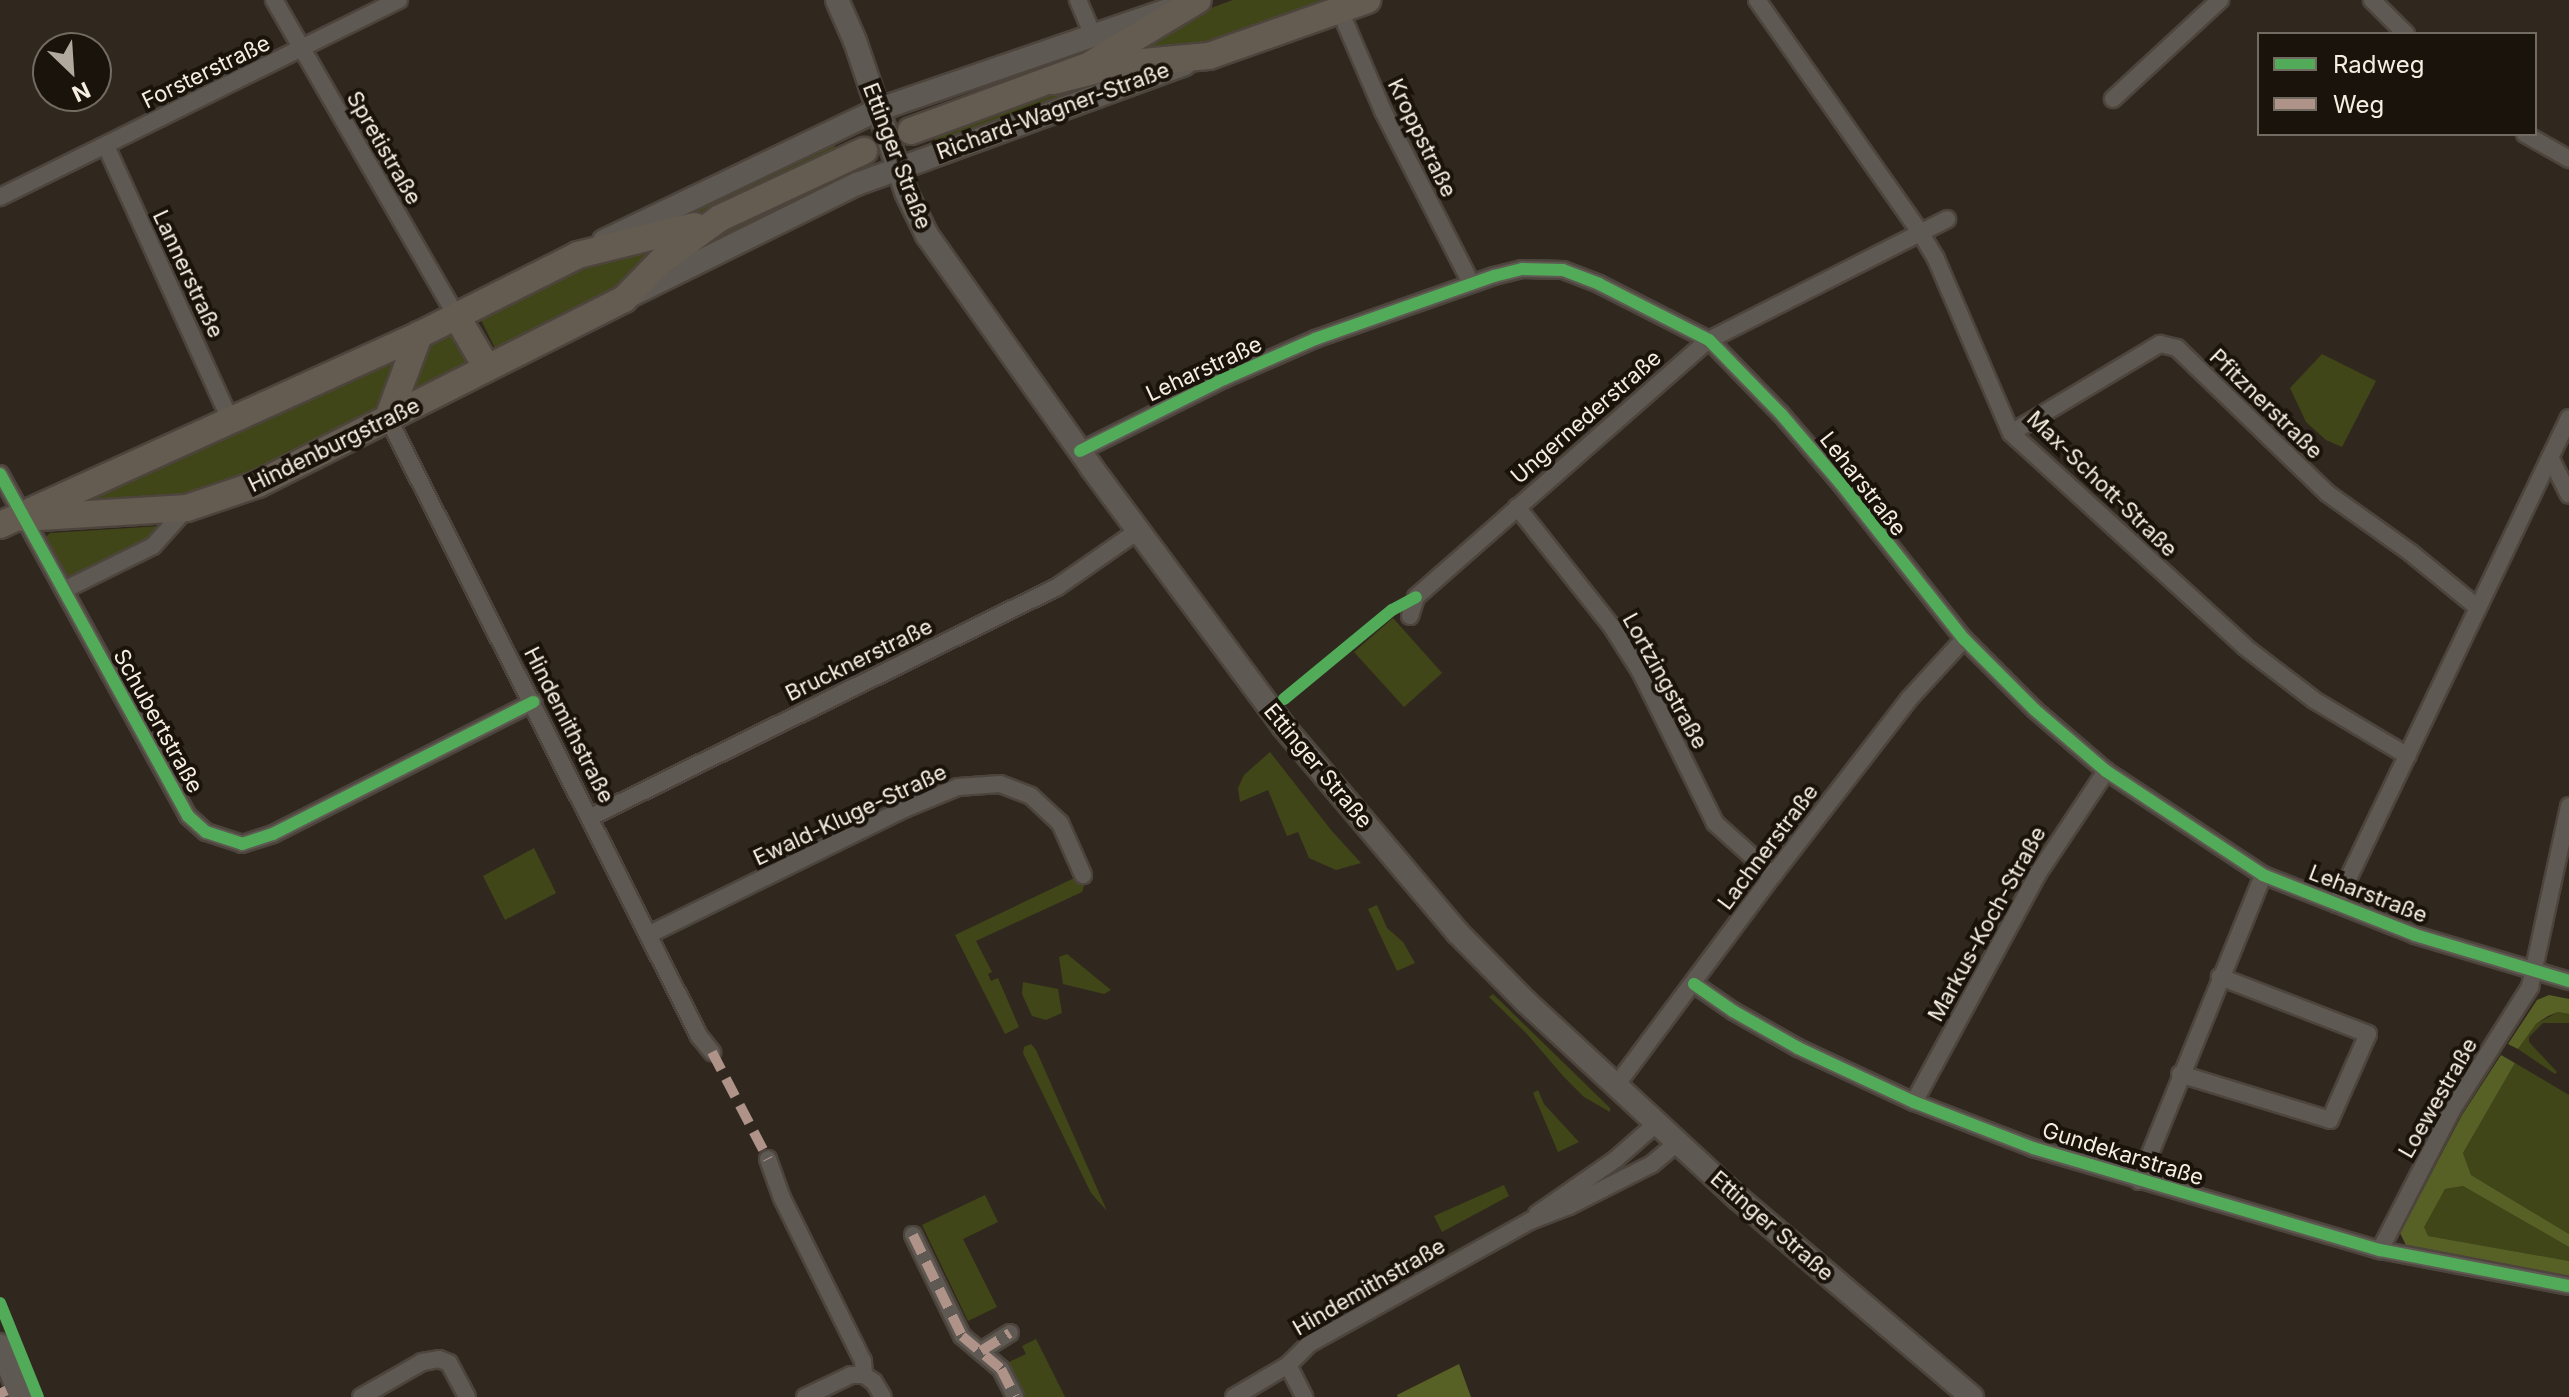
<!DOCTYPE html>
<meta charset="utf-8">
<style>
body{margin:0}
#map{position:relative;width:2569px;height:1397px;overflow:hidden;background:#30281f;font-family:Inter,sans-serif}
div>[style]{position:absolute}
[style*='--x']{left:calc(var(--x)*1px);top:calc(var(--y)*1px);width:calc(var(--w)*1px);rotate:calc(var(--a)*1deg)}
.green>*{inset:0;background:#404617}
.forest>*{inset:0;background:#586125}
.roads{filter:drop-shadow(2px 0 #4d453d) drop-shadow(-2px 0 #4d453d) drop-shadow(0 2px #4d453d) drop-shadow(0 -2px #4d453d)}
.street>*{height:16px;margin:-8px;padding:0 8px;transform-origin:8px;border-radius:8px;background:#5e5952}
.secondary>*{height:22px;margin:-11px;padding:0 11px;transform-origin:11px;border-radius:11px;background:#5e5952}
.primary>*{height:26px;margin:-13px;padding:0 13px;transform-origin:13px;border-radius:13px;background:#655c51}
.quiet>*{height:10px;margin-top:-5px;transform-origin:0;background:repeating-linear-gradient(90deg,#af9288 0 20px,transparent 0 30px)}
.cycleway>*{height:12px;margin:-6px;padding:0 6px;transform-origin:6px;border-radius:6px;background:#51ab58}
span{translate:-50% -50%;white-space:nowrap;text-align:center;line-height:1.15;-webkit-text-stroke:8px #1a130b;paint-order:stroke}
.street-label{font-size:22px;color:#f7eee2}
.legend{position:absolute;left:2257px;top:32px;width:280px;height:104px;box-sizing:border-box;background:#1a130b;border:2px solid #726b61;margin:0;padding:10px 14px;list-style:none;font-size:24px;color:#f7eee2}
.legend li{display:flex;align-items:center;gap:16px;height:40px}
.legend b{width:40px;border:2px solid #726b61}
.north{position:absolute;left:32px;top:32px;width:80px;height:80px;box-sizing:border-box;background:#1a130b;border:2px solid #726b61;border-radius:50%;rotate:155deg;font-size:22px;font-weight:700;line-height:32px;text-align:center;color:#f7eee2}
.north::after{content:'';display:block;margin:auto;width:28px;height:36px;background:#b1a99e;clip-path:polygon(50% 0,100% 100%,50% 72%,0 100%)}
</style>
<div id="map">
<div class="green">
<i style="clip-path:polygon(1233px 0,1319px 0,1323px 9px,1217px 44px,1126px 57px,1194px 14px)"></i>
<i style="clip-path:polygon(1144px 68px,936px 145px,934px 135px,1082px 81px)"></i>
<i style="clip-path:polygon(831px 140px,836px 148px,716px 208px,685px 222px,645px 233px)"></i>
<i style="clip-path:polygon(846px 171px,849px 178px,663px 268px,689px 246px)"></i>
<i style="clip-path:polygon(672px 242px,619px 289px,498px 354px,479px 316px,592px 260px)"></i>
<i style="clip-path:polygon(450px 331px,467px 354px,466px 364px,416px 390px,411px 386px,424px 345px)"></i>
<i style="clip-path:polygon(401px 354px,385px 409px,258px 476px,202px 495px,72px 503px)"></i>
<i style="clip-path:polygon(2322px 354px,2376px 381px,2342px 447px,2326px 440px,2306px 422px,2290px 388px)"></i>
<i style="clip-path:polygon(161px 526px,142px 543px,69px 578px,62px 574px,45px 538px,50px 533px)"></i>
<i style="clip-path:polygon(1393px 618px,1442px 673px,1404px 707px,1354px 652px)"></i>
<i style="clip-path:polygon(1270px 752px,1331px 830px,1361px 863px,1336px 870px,1309px 858px,1298px 832px,1287px 836px,1268px 790px,1240px 802px,1238px 788px,1244px 775px)"></i>
<i style="clip-path:polygon(534px 848px,556px 893px,505px 920px,483px 876px)"></i>
<i style="clip-path:polygon(1089px 871px,1082px 892px,976px 941px,992px 972px,988px 974px,991px 981px,998px 978px,1019px 1027px,1005px 1034px,955px 935px)"></i>
<i style="clip-path:polygon(1377px 905px,1387px 928px,1403px 942px,1415px 963px,1397px 971px,1368px 909px)"></i>
<i style="clip-path:polygon(1067px 954px,1111px 990px,1104px 994px,1063px 984px,1059px 957px)"></i>
<i style="clip-path:polygon(1023px 982px,1058px 989px,1062px 1013px,1046px 1020px,1032px 1016px,1022px 994px)"></i>
<i style="clip-path:polygon(1493px 994px,1610px 1108px,1610px 1112px,1584px 1097px,1564px 1077px,1527px 1034px,1489px 997px)"></i>
<i style="clip-path:polygon(2558px 1012px,2569px 1014px,2569px 1023px,2543px 1023px,2529px 1037px,2529px 1042px,2557px 1072px,2555px 1074px,2518px 1049px,2536px 1024px)"></i>
<i style="clip-path:polygon(1031px 1044px,1036px 1050px,1107px 1211px,1091px 1193px,1023px 1053px,1024px 1047px)"></i>
<i style="clip-path:polygon(2515px 1063px,2569px 1095px,2569px 1234px,2471px 1175px,2463px 1153px)"></i>
<i style="clip-path:polygon(1538px 1090px,1544px 1104px,1579px 1142px,1558px 1152px,1533px 1093px)"></i>
<i style="clip-path:polygon(1504px 1185px,1509px 1196px,1442px 1232px,1434px 1216px)"></i>
<i style="clip-path:polygon(2463px 1186px,2569px 1247px,2569px 1261px,2427px 1236px,2423px 1226px,2445px 1189px)"></i>
<i style="clip-path:polygon(985px 1195px,998px 1222px,963px 1239px,997px 1307px,968px 1321px,922px 1225px)"></i>
<i style="clip-path:polygon(1036px 1339px,1065px 1397px,1023px 1397px,1007px 1363px,1026px 1354px,1022px 1346px)"></i>
</div>
<div class="forest">
<i style="clip-path:polygon(2549px 995px,2569px 999px,2569px 1014px,2558px 1012px,2548px 1016px,2536px 1024px,2518px 1049px,2508px 1044px,2537px 1000px)"></i>
<i style="clip-path:polygon(2501px 1055px,2515px 1063px,2463px 1153px,2471px 1175px,2569px 1234px,2569px 1247px,2463px 1186px,2445px 1189px,2424px 1227px,2428px 1236px,2569px 1261px,2569px 1277px,2406px 1245px,2400px 1233px,2462px 1115px)"></i>
<i style="clip-path:polygon(1459px 1364px,1471px 1397px,1398px 1397px,1397px 1395px)"></i>
</div>
<div class="roads">
<div class="street">
<i style="--x:274;--y:0;--w:366;--a:60"></i>
<i style="--x:1078;--y:0;--w:38;--a:67"></i>
<i style="--x:1757;--y:0;--w:284;--a:54.9"></i>
<i style="--x:1920;--y:232;--w:31;--a:59"></i>
<i style="--x:1936;--y:259;--w:189;--a:66.7"></i>
<i style="--x:2011;--y:433;--w:317;--a:42.4"></i>
<i style="--x:2245;--y:647;--w:87;--a:37.5"></i>
<i style="--x:2314;--y:700;--w:109;--a:30.8"></i>
<i style="--x:2372;--y:0;--w:48;--a:45"></i>
<i style="--x:1337;--y:4;--w:116;--a:66.7"></i>
<i style="--x:1383;--y:111;--w:193;--a:62.9"></i>
<i style="--x:2113;--y:99;--w:146;--a:-42.8"></i>
<i style="--x:2525;--y:134;--w:51;--a:29.6"></i>
<i style="--x:106;--y:146;--w:300;--a:65.6"></i>
<i style="--x:0;--y:197;--w:445;--a:-26.3"></i>
<i style="--x:388;--y:418;--w:692;--a:63.29"></i>
<i style="--x:699;--y:1036;--w:21;--a:51"></i>
<i style="--x:2011;--y:433;--w:174;--a:-30.9"></i>
<i style="--x:2160;--y:344;--w:17;--a:13"></i>
<i style="--x:2177;--y:348;--w:209;--a:44"></i>
<i style="--x:2327;--y:493;--w:103;--a:35.5"></i>
<i style="--x:2411;--y:553;--w:85;--a:39.3"></i>
<i style="--x:1080;--y:451;--w:161;--a:-26.6"></i>
<i style="--x:1224;--y:379;--w:99;--a:-23.7"></i>
<i style="--x:1315;--y:339;--w:190;--a:-19.4"></i>
<i style="--x:1494;--y:276;--w:29;--a:-14"></i>
<i style="--x:1522;--y:269;--w:41;--a:1.4"></i>
<i style="--x:1563;--y:270;--w:39;--a:21"></i>
<i style="--x:1599;--y:284;--w:123;--a:27"></i>
<i style="--x:1709;--y:340;--w:103;--a:45.8"></i>
<i style="--x:1781;--y:414;--w:92;--a:49.4"></i>
<i style="--x:1841;--y:484;--w:198;--a:51.6"></i>
<i style="--x:1964;--y:639;--w:100;--a:45"></i>
<i style="--x:2035;--y:710;--w:94;--a:40.7"></i>
<i style="--x:2106;--y:771;--w:188;--a:33.5"></i>
<i style="--x:2263;--y:875;--w:163;--a:21.5"></i>
<i style="--x:2415;--y:935;--w:161;--a:16.6"></i>
<i style="--x:2550;--y:457;--w:42;--a:63.4"></i>
<i style="--x:0;--y:474;--w:390;--a:61.2"></i>
<i style="--x:188;--y:816;--w:24;--a:42"></i>
<i style="--x:206;--y:832;--w:38;--a:18"></i>
<i style="--x:242;--y:844;--w:33;--a:-18"></i>
<i style="--x:273;--y:834;--w:292;--a:-26.9"></i>
<i style="--x:1517;--y:507;--w:153;--a:51.6"></i>
<i style="--x:1612;--y:627;--w:52;--a:57.5"></i>
<i style="--x:1640;--y:671;--w:169;--a:63.7"></i>
<i style="--x:1715;--y:823;--w:78;--a:41.9"></i>
<i style="--x:64;--y:590;--w:99;--a:-26.3"></i>
<i style="--x:153;--y:546;--w:51;--a:-48.2"></i>
<i style="--x:1410;--y:616;--w:20;--a:-72"></i>
<i style="--x:1416;--y:597;--w:390;--a:-41.3"></i>
<i style="--x:1709;--y:340;--w:267;--a:-26.9"></i>
<i style="--x:591;--y:817;--w:520;--a:-26.27"></i>
<i style="--x:1057;--y:587;--w:100;--a:-34.8"></i>
<i style="--x:2336;--y:904;--w:539;--a:-64.39"></i>
<i style="--x:650;--y:934;--w:283;--a:-26.2"></i>
<i style="--x:904;--y:809;--w:58;--a:-22.2"></i>
<i style="--x:958;--y:787;--w:42;--a:-4.1"></i>
<i style="--x:1000;--y:784;--w:33;--a:21"></i>
<i style="--x:1031;--y:796;--w:40;--a:43"></i>
<i style="--x:1060;--y:823;--w:57;--a:66.1"></i>
<i style="--x:1694;--y:984;--w:47;--a:34.7"></i>
<i style="--x:1733;--y:1011;--w:75;--a:29.6"></i>
<i style="--x:1798;--y:1048;--w:128;--a:25"></i>
<i style="--x:1914;--y:1102;--w:128;--a:21.1"></i>
<i style="--x:2033;--y:1148;--w:362;--a:16.4"></i>
<i style="--x:2380;--y:1250;--w:192;--a:10.8"></i>
<i style="--x:2180;--y:1074;--w:157;--a:17"></i>
<i style="--x:2330;--y:1120;--w:94;--a:-66.2"></i>
<i style="--x:2368;--y:1034;--w:159;--a:-158.9"></i>
<i style="--x:1615;--y:1087;--w:264;--a:-53.3"></i>
<i style="--x:1773;--y:875;--w:222;--a:-52.3"></i>
<i style="--x:1909;--y:699;--w:81;--a:-47.5"></i>
<i style="--x:1914;--y:1102;--w:258;--a:-61.5"></i>
<i style="--x:2037;--y:875;--w:125;--a:-56.4"></i>
<i style="--x:768;--y:1159;--w:41;--a:70.3"></i>
<i style="--x:782;--y:1198;--w:182;--a:63.6"></i>
<i style="--x:863;--y:1361;--w:14;--a:86"></i>
<i style="--x:2139;--y:1181;--w:330;--a:-67.9"></i>
<i style="--x:1537;--y:1214;--w:96;--a:-34.8"></i>
<i style="--x:1616;--y:1159;--w:53;--a:-41.2"></i>
<i style="--x:913;--y:1235;--w:112;--a:64.1"></i>
<i style="--x:962;--y:1336;--w:51;--a:40.2"></i>
<i style="--x:1001;--y:1369;--w:31;--a:63"></i>
<i style="--x:2380;--y:1250;--w:157;--a:-62.8"></i>
<i style="--x:2452;--y:1110;--w:146;--a:-57.6"></i>
<i style="--x:2530;--y:987;--w:185;--a:-77.8"></i>
<i style="--x:981;--y:1351;--w:34;--a:-32"></i>
<i style="--x:1288;--y:1365;--w:36;--a:63"></i>
<i style="--x:864;--y:1375;--w:12;--a:35"></i>
<i style="--x:874;--y:1382;--w:17;--a:59"></i>
<i style="--x:361;--y:1397;--w:70;--a:-29.8"></i>
<i style="--x:422;--y:1362;--w:17;--a:-10"></i>
<i style="--x:439;--y:1359;--w:11;--a:22"></i>
<i style="--x:449;--y:1363;--w:38;--a:62"></i>
<i style="--x:805;--y:1397;--w:51;--a:-25.6"></i>
<i style="--x:851;--y:1375;--w:13;--a:0"></i>
<i style="--x:1234;--y:1397;--w:63;--a:-30.7"></i>
<i style="--x:1288;--y:1365;--w:30;--a:-45"></i>
<i style="--x:1309;--y:1344;--w:253;--a:-29.1"></i>
<i style="--x:1530;--y:1221;--w:42;--a:-21"></i>
<i style="--x:1569;--y:1206;--w:93;--a:-26.8"></i>
<i style="--x:1652;--y:1164;--w:33;--a:-40"></i>
</div>
<div class="secondary">
<i style="--x:837;--y:0;--w:45;--a:66.3"></i>
<i style="--x:855;--y:41;--w:159;--a:71.3"></i>
<i style="--x:906;--y:192;--w:48;--a:64"></i>
<i style="--x:927;--y:235;--w:284;--a:54.7"></i>
<i style="--x:1091;--y:467;--w:322;--a:53.4"></i>
<i style="--x:1283;--y:726;--w:270;--a:49.8"></i>
<i style="--x:1457;--y:932;--w:98;--a:45.4"></i>
<i style="--x:1526;--y:1002;--w:289;--a:42.8"></i>
<i style="--x:1738;--y:1198;--w:307;--a:40.4"></i>
<i style="--x:604;--y:241;--w:303;--a:-25.6"></i>
<i style="--x:877;--y:110;--w:307;--a:-19"></i>
<i style="--x:634;--y:294;--w:249;--a:-26.3"></i>
<i style="--x:857;--y:184;--w:349;--a:-20.1"></i>
<i style="--x:0;--y:1345;--w:56;--a:68"></i>
</div>
<div class="primary">
<i style="--x:1054;--y:81;--w:69;--a:-14.2"></i>
<i style="--x:1121;--y:64;--w:88;--a:-5.2"></i>
<i style="--x:1209;--y:56;--w:168;--a:-19.5"></i>
<i style="--x:911;--y:131;--w:189;--a:-20.2"></i>
<i style="--x:1088;--y:66;--w:128;--a:-31"></i>
<i style="--x:457;--y:317;--w:59;--a:59.5"></i>
<i style="--x:388;--y:418;--w:89;--a:-69.5"></i>
<i style="--x:23;--y:518;--w:164;--a:-3.5"></i>
<i style="--x:187;--y:508;--w:75;--a:-18.7"></i>
<i style="--x:258;--y:484;--w:410;--a:-26.8"></i>
<i style="--x:624;--y:299;--w:53;--a:-45.8"></i>
<i style="--x:661;--y:261;--w:73;--a:-36.1"></i>
<i style="--x:720;--y:218;--w:159;--a:-25"></i>
<i style="--x:0;--y:525;--w:460;--a:-24.4"></i>
<i style="--x:419;--y:335;--w:178;--a:-26.7"></i>
<i style="--x:578;--y:255;--w:120;--a:-14"></i>
</div>
</div>
<div class="quiet">
<i style="--x:712;--y:1052;--w:121;--a:62.4"></i>
<i style="--x:913;--y:1235;--w:112;--a:64.1"></i>
<i style="--x:962;--y:1336;--w:51;--a:40.2"></i>
<i style="--x:1001;--y:1369;--w:31;--a:63"></i>
<i style="--x:981;--y:1351;--w:34;--a:-32"></i>
<i style="--x:0;--y:1388;--w:10;--a:66"></i>
</div>
<div class="cycleway">
<i style="--x:1080;--y:451;--w:161;--a:-26.6"></i>
<i style="--x:1224;--y:379;--w:99;--a:-23.7"></i>
<i style="--x:1315;--y:339;--w:190;--a:-19.4"></i>
<i style="--x:1494;--y:276;--w:29;--a:-14"></i>
<i style="--x:1522;--y:269;--w:41;--a:1.4"></i>
<i style="--x:1563;--y:270;--w:39;--a:21"></i>
<i style="--x:1599;--y:284;--w:123;--a:27"></i>
<i style="--x:1709;--y:340;--w:103;--a:45.8"></i>
<i style="--x:1781;--y:414;--w:92;--a:49.4"></i>
<i style="--x:1841;--y:484;--w:198;--a:51.6"></i>
<i style="--x:1964;--y:639;--w:100;--a:45"></i>
<i style="--x:2035;--y:710;--w:94;--a:40.7"></i>
<i style="--x:2106;--y:771;--w:188;--a:33.5"></i>
<i style="--x:2263;--y:875;--w:163;--a:21.5"></i>
<i style="--x:2415;--y:935;--w:161;--a:16.6"></i>
<i style="--x:0;--y:474;--w:390;--a:61.2"></i>
<i style="--x:188;--y:816;--w:24;--a:42"></i>
<i style="--x:206;--y:832;--w:38;--a:18"></i>
<i style="--x:242;--y:844;--w:33;--a:-18"></i>
<i style="--x:273;--y:834;--w:292;--a:-26.9"></i>
<i style="--x:1284;--y:699;--w:140;--a:-39.5"></i>
<i style="--x:1392;--y:610;--w:27;--a:-28"></i>
<i style="--x:1694;--y:984;--w:47;--a:34.7"></i>
<i style="--x:1733;--y:1011;--w:75;--a:29.6"></i>
<i style="--x:1798;--y:1048;--w:128;--a:25"></i>
<i style="--x:1914;--y:1102;--w:128;--a:21.1"></i>
<i style="--x:2033;--y:1148;--w:362;--a:16.4"></i>
<i style="--x:2380;--y:1250;--w:192;--a:10.8"></i>
<i style="--x:0;--y:1303;--w:101;--a:68"></i>
</div>
<div class="street-label">
<span style="left:206px;top:72px;rotate:-26deg">Forsterstraße</span>
<span style="left:1053px;top:111px;rotate:-20deg">Richard-Wagner-Straße</span>
<span style="left:1422px;top:138px;rotate:64deg">Kroppstraße</span>
<span style="left:384px;top:148px;rotate:60deg">Spretistraße</span>
<span style="left:897px;top:156px;rotate:69deg">Ettinger Straße</span>
<span style="left:188px;top:274px;rotate:65deg">Lannerstraße</span>
<span style="left:1204px;top:369px;rotate:-25deg">Leharstraße</span>
<span style="left:2266px;top:404px;rotate:44deg">Pfitznerstraße</span>
<span style="left:1586px;top:417px;rotate:-41deg">Ungernederstraße</span>
<span style="left:334px;top:445px;rotate:-26deg">Hindenburgstraße</span>
<span style="left:1863px;top:484px;rotate:52deg">Leharstraße</span>
<span style="left:2102px;top:484px;rotate:44deg">Max-Schott-Straße</span>
<span style="left:859px;top:660px;rotate:-26deg">Brucknerstraße</span>
<span style="left:1665px;top:681px;rotate:61deg">Lortzingstraße</span>
<span style="left:158px;top:721px;rotate:61deg">Schubertstraße</span>
<span style="left:569px;top:725px;rotate:63deg">Hindemithstraße</span>
<span style="left:1318px;top:766px;rotate:50deg">Ettinger Straße</span>
<span style="left:850px;top:815px;rotate:-25deg">Ewald-Kluge-Straße</span>
<span style="left:1768px;top:847px;rotate:-53deg">Lachnerstraße</span>
<span style="left:2368px;top:894px;rotate:21deg">Leharstraße</span>
<span style="left:1987px;top:924px;rotate:-61deg">Markus-Koch-Straße</span>
<span style="left:2438px;top:1098px;rotate:-60deg">Loewestraße</span>
<span style="left:2123px;top:1154px;rotate:17deg">Gundekarstraße</span>
<span style="left:1772px;top:1226px;rotate:41deg">Ettinger Straße</span>
<span style="left:1369px;top:1287px;rotate:-30deg">Hindemithstraße</span>
</div>
<ul class="legend">
<li><b style="height:10px;background:#51ab58"></b>Radweg</li>
<li><b style="height:10px;background:#af9288"></b>Weg</li>
</ul>
<div class="north">N</div>
</div>
